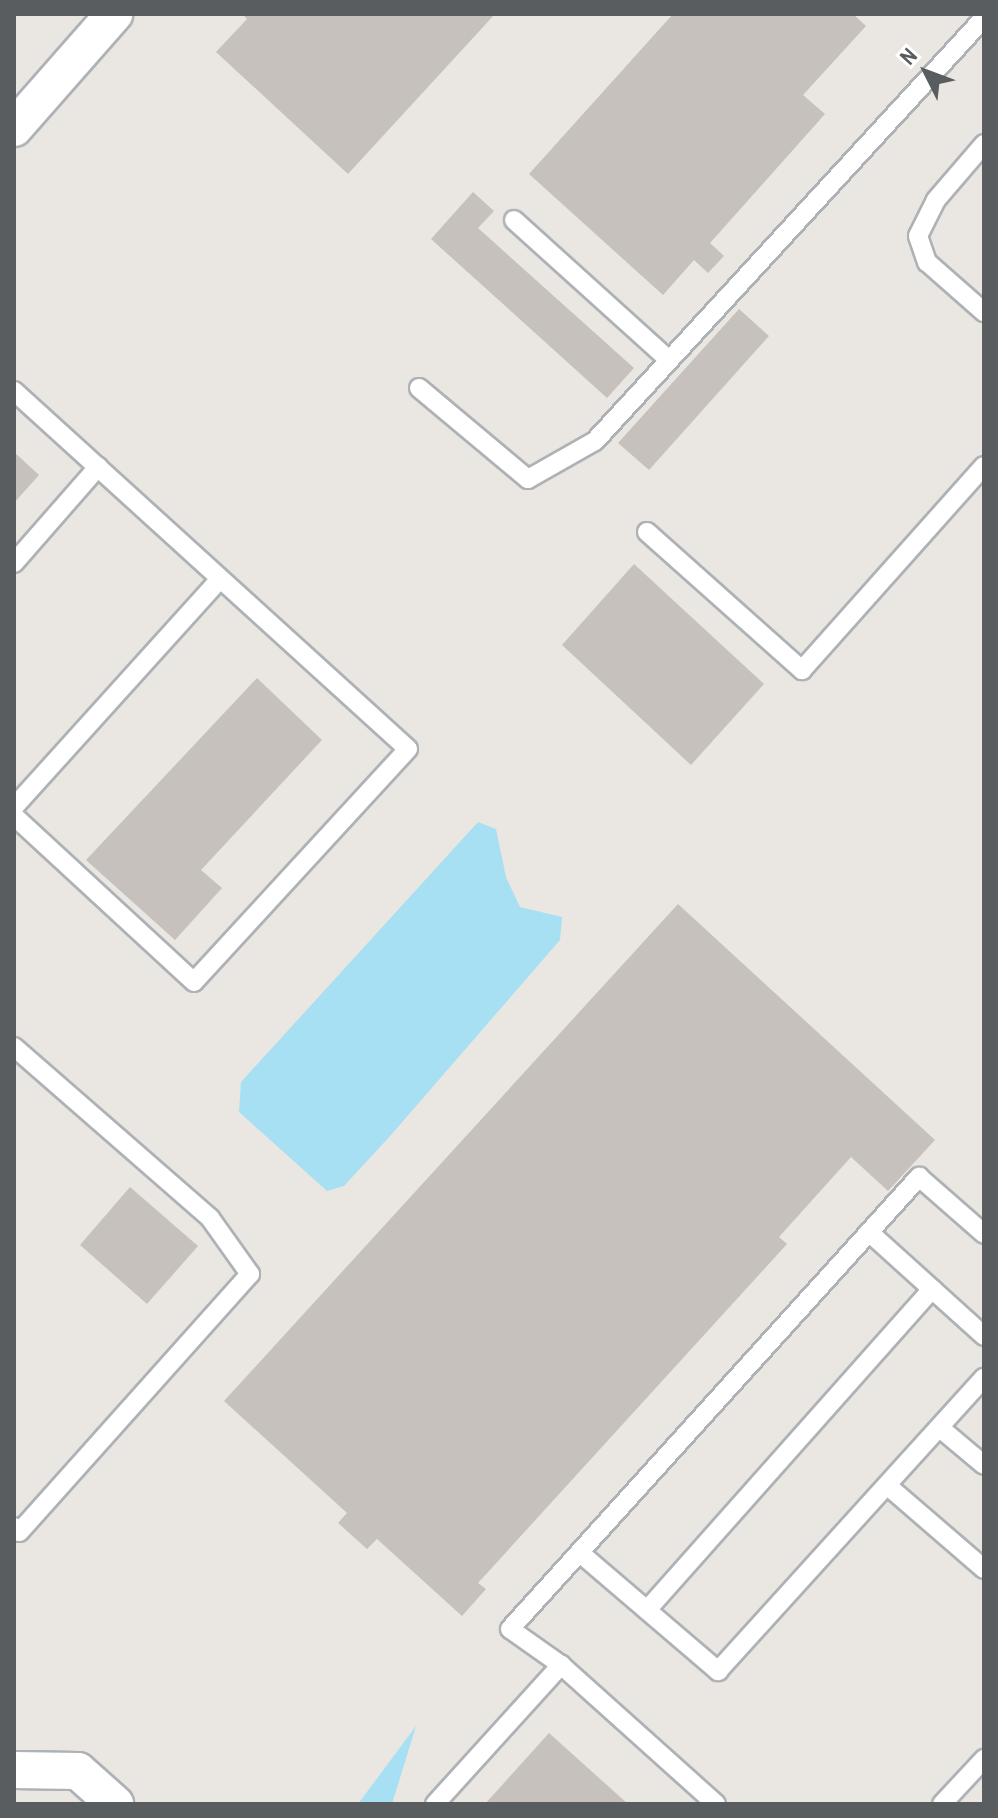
<!DOCTYPE html>
<style>
body{margin:0}
#map{position:relative;width:998px;height:1818px;overflow:hidden;background:#eae6e1;font-family:"Archivo Narrow",sans-serif}
div>[style]{position:absolute}
[style*='--x']{left:calc(var(--x)*1px);top:calc(var(--y)*1px);width:calc(var(--w)*1px);rotate:calc(var(--a)*1deg)}
.water>*{inset:0;background:#a8e0f3}
.building>*{inset:0;background:#c6c1bd}
.roads{filter:drop-shadow(2px 0 #aeb2b5) drop-shadow(-2px 0 #aeb2b5) drop-shadow(0 2px #aeb2b5) drop-shadow(0 -2px #aeb2b5)}
.lane>*{height:18px;margin:-9px;padding:0 9px;transform-origin:9px;border-radius:9px;background:#fff}
.street>*{height:36px;margin:-18px;padding:0 18px;transform-origin:18px;border-radius:18px;background:#fff}
span{translate:-50% -50%;white-space:nowrap;text-align:center;line-height:1.15;-webkit-text-stroke:7px #fff;paint-order:stroke}
.frame{position:absolute;inset:0;border:16px solid #595d60;pointer-events:none}
.north{position:absolute;left:886px;top:32px;width:80px;height:80px;-webkit-text-stroke:6px #fff;paint-order:stroke;rotate:312deg;font-size:22px;font-weight:700;line-height:32px;text-align:center;color:#595d60}
.north::after{content:'';display:block;margin:auto;width:28px;height:36px;background:#595d60;clip-path:polygon(50% 0,100% 100%,50% 72%,0 100%)}
</style>
<div id="map">
<div class="water">
<i style="clip-path:polygon(478px 822px,496px 829px,506px 877px,520px 907px,562px 917px,560px 940px,391px 1135px,344px 1186px,327px 1191px,239px 1112px,241px 1082px)"></i>
<i style="clip-path:polygon(416px 1726px,392px 1804px,358px 1804px)"></i>
</div>
<div class="building">
<i style="clip-path:polygon(242px 14px,283px 15px,495px 14px,348px 174px,216px 52px,247px 19px)"></i>
<i style="clip-path:polygon(673px 14px,853px 14px,866px 26px,803px 95px,825px 114px,710px 243px,724px 256px,708px 273px,694px 260px,663px 295px,529px 174px)"></i>
<i style="clip-path:polygon(473px 192px,494px 211px,478px 228px,634px 368px,607px 398px,431px 239px)"></i>
<i style="clip-path:polygon(739px 309px,769px 336px,649px 470px,618px 443px)"></i>
<i style="clip-path:polygon(14px 452px,39px 475px,14px 503px)"></i>
<i style="clip-path:polygon(634px 564px,764px 684px,691px 765px,562px 645px)"></i>
<i style="clip-path:polygon(257px 678px,322px 740px,201px 870px,222px 888px,175px 940px,86px 860px)"></i>
<i style="clip-path:polygon(678px 904px,935px 1140px,888px 1191px,851px 1157px,779px 1237px,787px 1244px,478px 1583px,486px 1589px,462px 1616px,377px 1539px,367px 1549px,338px 1523px,347px 1513px,224px 1401px)"></i>
<i style="clip-path:polygon(130px 1187px,198px 1246px,147px 1304px,80px 1245px)"></i>
<i style="clip-path:polygon(549px 1733px,628px 1804px,485px 1804px)"></i>
</div>
<div class="roads">
<div class="lane">
<i style="--x:984;--y:144;--w:74;--a:130.6"></i>
<i style="--x:936;--y:200;--w:40;--a:116.6"></i>
<i style="--x:918;--y:236;--w:28;--a:71"></i>
<i style="--x:927;--y:262;--w:76;--a:41.3"></i>
<i style="--x:514;--y:220;--w:209;--a:42.1"></i>
<i style="--x:419;--y:388;--w:142;--a:39.9"></i>
<i style="--x:528;--y:479;--w:77;--a:-29.6"></i>
<i style="--x:595;--y:441;--w:575;--a:-47.4"></i>
<i style="--x:14;--y:391;--w:532;--a:42.26"></i>
<i style="--x:408;--y:749;--w:316;--a:132.6"></i>
<i style="--x:194;--y:982;--w:245;--a:-137.3"></i>
<i style="--x:647;--y:532;--w:208;--a:41.7"></i>
<i style="--x:802;--y:670;--w:273;--a:-48.3"></i>
<i style="--x:14;--y:563;--w:128;--a:-48.8"></i>
<i style="--x:14;--y:807;--w:307;--a:-47.9"></i>
<i style="--x:14;--y:1047;--w:260;--a:41.1"></i>
<i style="--x:210;--y:1218;--w:69;--a:54.5"></i>
<i style="--x:250;--y:1274;--w:346;--a:131.8"></i>
<i style="--x:19;--y:1532;--w:7;--a:-135"></i>
<i style="--x:932;--y:1289;--w:70;--a:42.1"></i>
<i style="--x:940;--y:1428;--w:57;--a:40.1"></i>
<i style="--x:889;--y:1487;--w:125;--a:40.8"></i>
<i style="--x:580;--y:1553;--w:182;--a:40.5"></i>
<i style="--x:718;--y:1671;--w:396;--a:-47.8"></i>
<i style="--x:647;--y:1610;--w:429;--a:-48.4"></i>
<i style="--x:932;--y:1289;--w:85;--a:-137.9"></i>
<i style="--x:435;--y:1804;--w:188;--a:-47.8"></i>
<i style="--x:716;--y:1804;--w:208;--a:-138.1"></i>
<i style="--x:561;--y:1665;--w:62;--a:-144.8"></i>
<i style="--x:510;--y:1629;--w:610;--a:-47.86"></i>
<i style="--x:919;--y:1177;--w:86;--a:41.2"></i>
<i style="--x:942;--y:1804;--w:62;--a:-47"></i>
</div>
<div class="street">
<i style="--x:14;--y:128;--w:152;--a:-48.7"></i>
<i style="--x:14;--y:1770;--w:64;--a:0.9"></i>
<i style="--x:78;--y:1771;--w:50;--a:41.7"></i>
</div>
</div>
<div class="frame"></div>
<div class="north">N</div>
</div>
